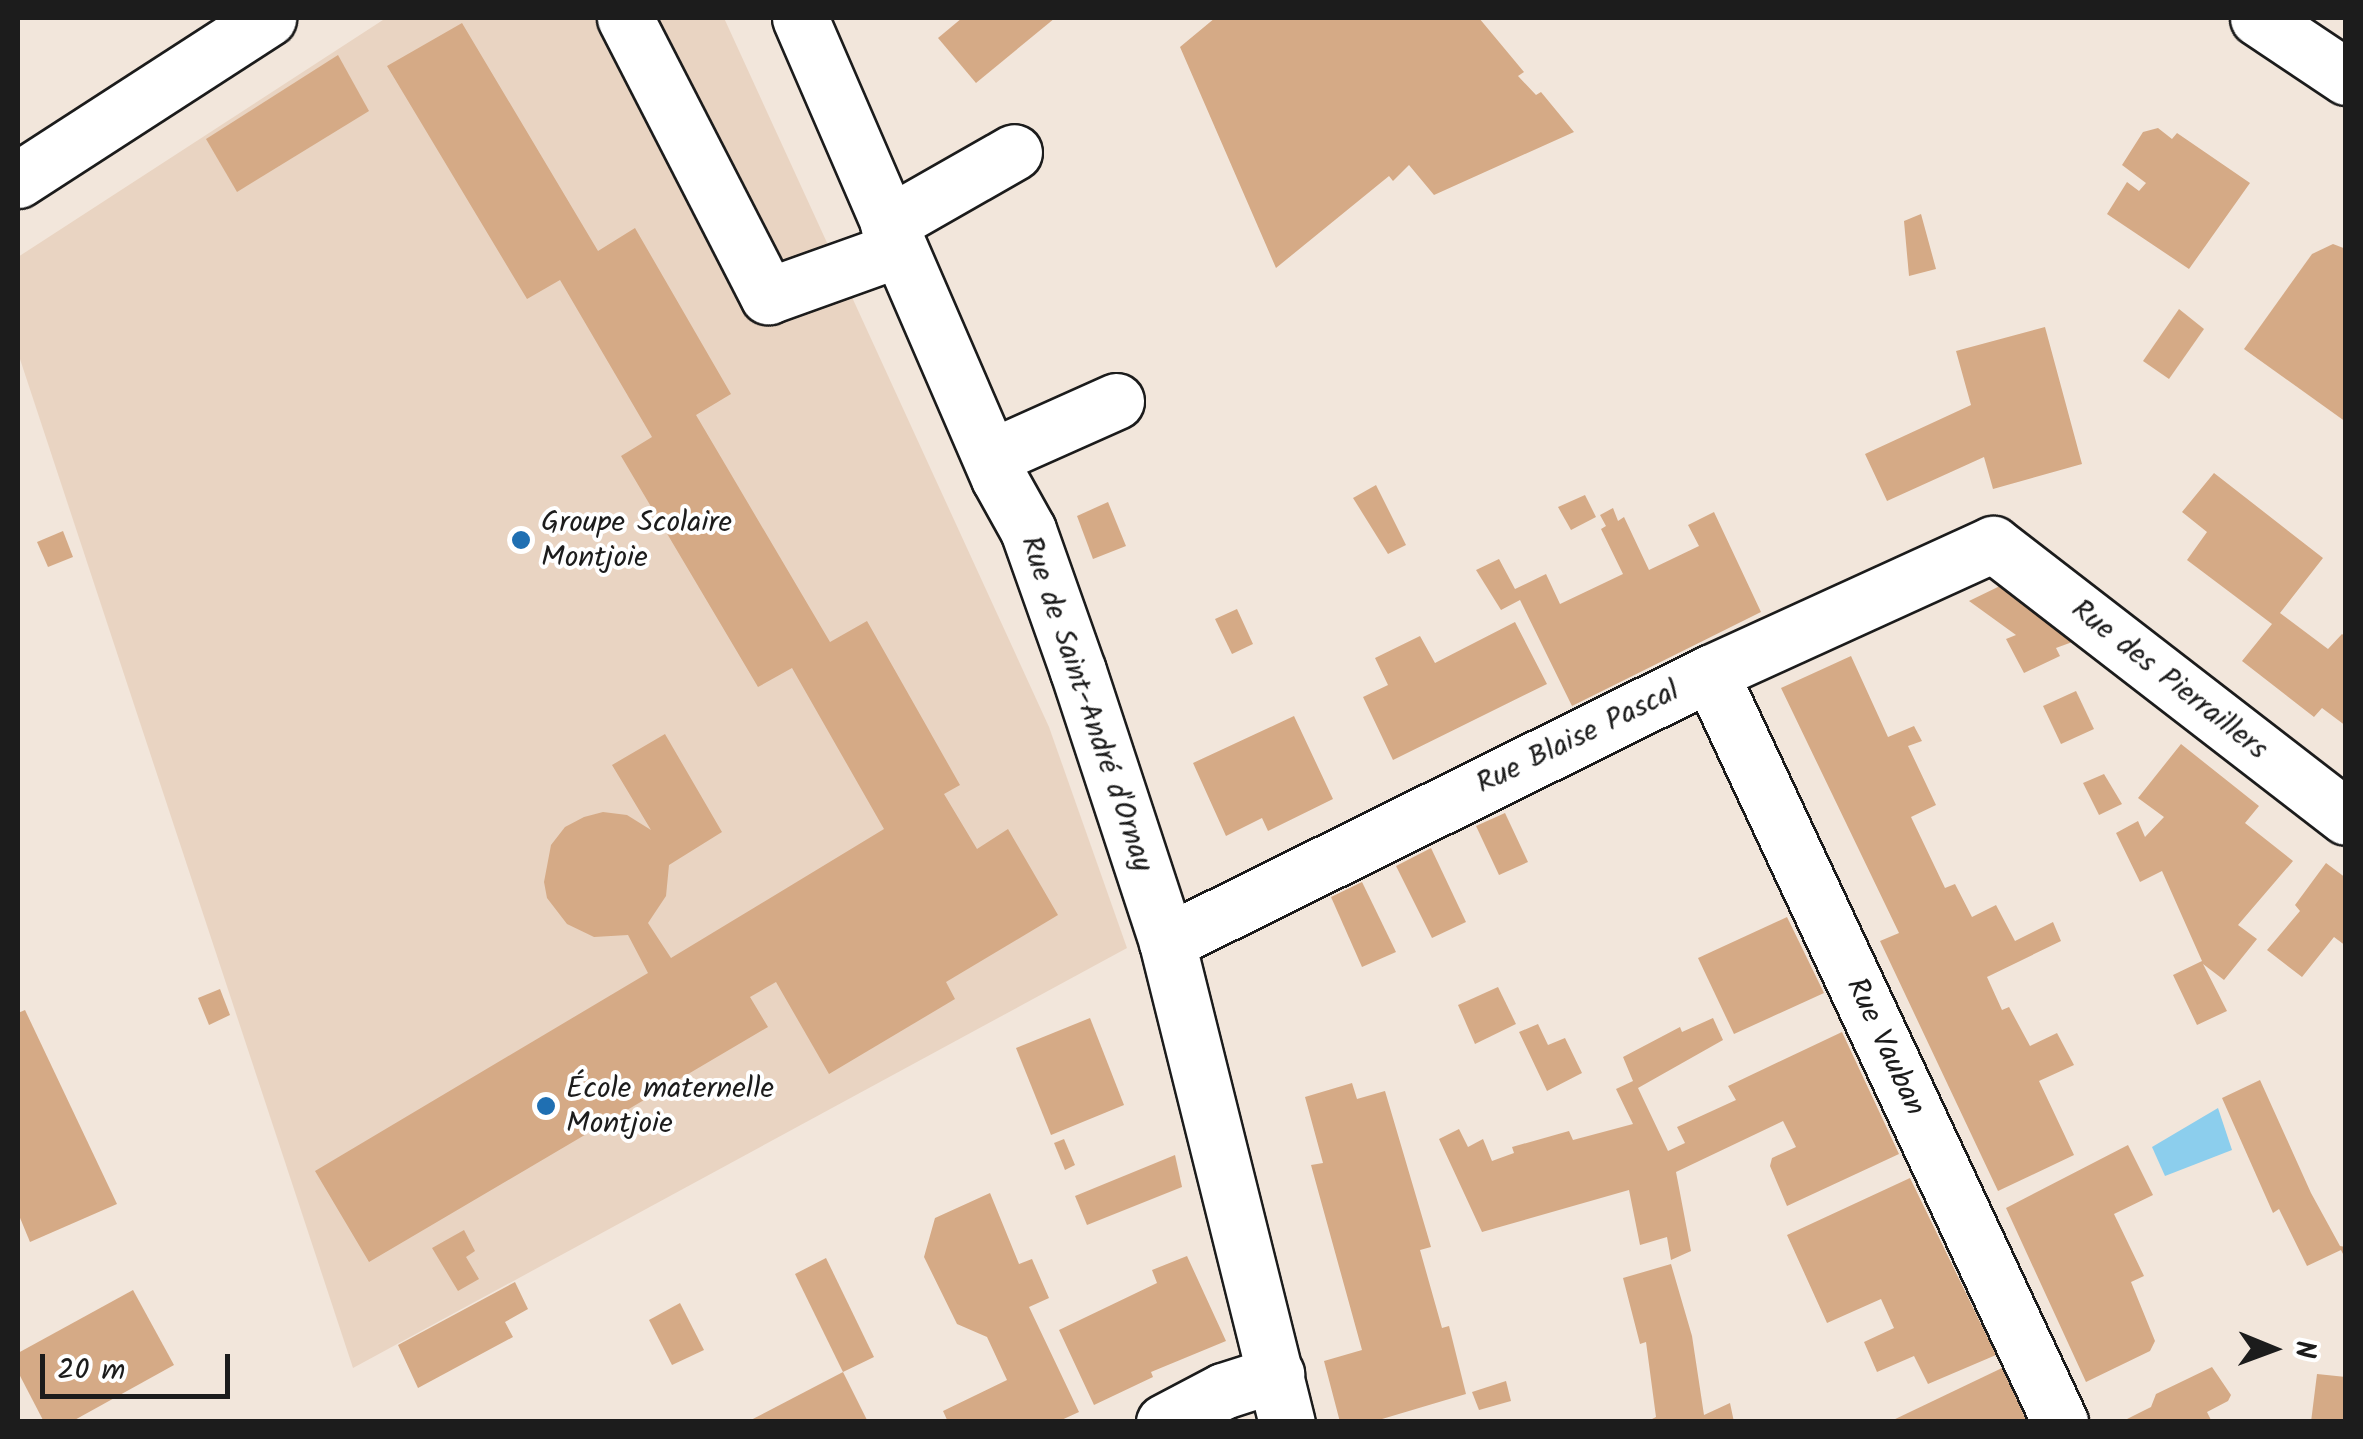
<!DOCTYPE html>
<meta charset="utf-8">
<style>
body{margin:0}
#map{position:relative;width:2363px;height:1439px;overflow:hidden;background:#f2e6db;font-family:Kalam,sans-serif}
div>[style]{position:absolute}
[style*='--x']{left:calc(var(--x)*1px);top:calc(var(--y)*1px);width:calc(var(--w)*1px);rotate:calc(var(--a)*1deg)}
.built>*{inset:0;background:#e9d4c2}
.water>*{inset:0;background:#8cceed}
.building>*{inset:0;background:#d5aa86}
.roads{filter:drop-shadow(2px 0 #1c1c1c) drop-shadow(-2px 0 #1c1c1c) drop-shadow(0 2px #1c1c1c) drop-shadow(0 -2px #1c1c1c)}
.minor>*{height:55px;margin:-27.5px;padding:0 27.5px;transform-origin:27.5px;border-radius:27.5px;background:#fff}
.major>*{height:55px;margin:-27.5px;padding:0 27.5px;transform-origin:27.5px;border-radius:27.5px;background:#fff}
.dots>*{width:28px;height:28px;translate:-50% -50%;box-sizing:border-box;border:5px solid #fff;border-radius:50%}
span{translate:-50% -50%;white-space:nowrap;text-align:center;line-height:1.15;-webkit-text-stroke:8px #fff;paint-order:stroke}
.poi-label{font-size:30px;color:#1c1c1c}
.left{translate:0 -50%;text-align:left}
.street-label{font-size:30px;color:#1c1c1c}
.frame{position:absolute;inset:0;border:20px solid #1c1c1c;pointer-events:none}
.north{position:absolute;left:2223px;top:1299px;width:100px;height:100px;-webkit-text-stroke:8px #fff;paint-order:stroke;rotate:91deg;font-size:28px;font-weight:700;line-height:40px;text-align:center;color:#1c1c1c}
.north::after{content:'';display:block;margin:auto;width:35px;height:45px;background:#1c1c1c;clip-path:polygon(50% 0,100% 100%,50% 72%,0 100%)}
.scale{position:absolute;left:40px;top:1354px;width:190px;height:45px;box-sizing:border-box;border:5px solid #1c1c1c;border-top:0;padding-left:12px;font-size:30px;line-height:35px;white-space:nowrap;color:#1c1c1c;-webkit-text-stroke:8px #fff;paint-order:stroke}
</style>
<div id="map">
<div class="built">
<i style="clip-path:polygon(386px 18px,724px 18px,1049px 727px,1127px 948px,353px 1368px,18px 353px,18px 257px)"></i>
</div>
<div class="water">
<i style="clip-path:polygon(2218px 1108px,2232px 1150px,2165px 1176px,2152px 1147px)"></i>
</div>
<div class="building">
<i style="clip-path:polygon(962px 18px,1055px 18px,976px 83px,938px 38px)"></i>
<i style="clip-path:polygon(1215px 18px,1479px 18px,1524px 72px,1518px 76px,1536px 95px,1541px 92px,1574px 132px,1434px 195px,1409px 165px,1393px 181px,1389px 176px,1276px 268px,1180px 47px)"></i>
<i style="clip-path:polygon(462px 23px,598px 251px,635px 228px,731px 394px,696px 415px,830px 642px,867px 621px,960px 785px,944px 794px,977px 849px,1008px 829px,1058px 915px,946px 982px,955px 999px,829px 1074px,776px 982px,750px 997px,768px 1027px,369px 1262px,315px 1171px,648px 973px,628px 935px,594px 937px,567px 924px,547px 898px,544px 882px,551px 845px,565px 827px,584px 817px,603px 812px,627px 815px,651px 830px,612px 765px,665px 734px,722px 832px,669px 865px,666px 896px,648px 923px,671px 958px,884px 829px,792px 668px,758px 687px,621px 456px,652px 437px,560px 280px,527px 299px,387px 66px)"></i>
<i style="clip-path:polygon(338px 55px,369px 111px,237px 192px,206px 139px)"></i>
<i style="clip-path:polygon(2158px 128px,2172px 139px,2177px 133px,2250px 183px,2189px 269px,2107px 214px,2127px 182px,2139px 191px,2146px 183px,2122px 165px,2143px 132px)"></i>
<i style="clip-path:polygon(1921px 214px,1936px 269px,1909px 276px,1904px 221px)"></i>
<i style="clip-path:polygon(2333px 244px,2346px 249px,2346px 422px,2244px 349px,2312px 254px)"></i>
<i style="clip-path:polygon(2179px 309px,2204px 329px,2169px 379px,2143px 361px)"></i>
<i style="clip-path:polygon(2045px 327px,2082px 464px,1993px 489px,1984px 457px,1887px 501px,1865px 454px,1971px 405px,1956px 351px)"></i>
<i style="clip-path:polygon(2214px 473px,2323px 558px,2280px 613px,2328px 649px,2342px 634px,2346px 637px,2346px 726px,2322px 708px,2314px 717px,2242px 661px,2272px 624px,2187px 560px,2207px 532px,2182px 512px)"></i>
<i style="clip-path:polygon(1376px 485px,1406px 545px,1388px 554px,1353px 498px)"></i>
<i style="clip-path:polygon(1585px 495px,1596px 517px,1571px 530px,1558px 507px)"></i>
<i style="clip-path:polygon(1108px 502px,1126px 546px,1093px 559px,1077px 516px)"></i>
<i style="clip-path:polygon(1613px 508px,1618px 521px,1624px 517px,1649px 570px,1699px 546px,1688px 525px,1714px 512px,1761px 612px,1572px 706px,1520px 600px,1501px 610px,1476px 570px,1499px 559px,1515px 589px,1546px 574px,1560px 604px,1623px 574px,1601px 529px,1606px 526px,1600px 515px)"></i>
<i style="clip-path:polygon(63px 531px,73px 557px,48px 567px,37px 542px)"></i>
<i style="clip-path:polygon(2002px 585px,2075px 641px,2056px 648px,2060px 656px,2024px 673px,2006px 639px,2016px 635px,1969px 601px)"></i>
<i style="clip-path:polygon(1237px 609px,1253px 644px,1232px 654px,1215px 619px)"></i>
<i style="clip-path:polygon(1515px 622px,1547px 684px,1393px 760px,1363px 697px,1388px 685px,1375px 658px,1420px 636px,1435px 663px)"></i>
<i style="clip-path:polygon(1851px 656px,1888px 737px,1914px 726px,1922px 741px,1908px 746px,1936px 805px,1911px 817px,1945px 888px,1955px 884px,1972px 917px,1996px 905px,2015px 941px,2053px 922px,2061px 941px,1987px 977px,2002px 1010px,2009px 1007px,2030px 1046px,2057px 1033px,2074px 1065px,2039px 1081px,2074px 1155px,1998px 1191px,1880px 941px,1899px 933px,1781px 688px)"></i>
<i style="clip-path:polygon(2076px 691px,2094px 729px,2061px 744px,2043px 706px)"></i>
<i style="clip-path:polygon(1294px 716px,1333px 799px,1268px 831px,1262px 818px,1226px 836px,1193px 763px)"></i>
<i style="clip-path:polygon(2181px 744px,2259px 806px,2245px 823px,2293px 861px,2238px 925px,2257px 939px,2224px 980px,2203px 964px,2227px 1011px,2197px 1025px,2173px 975px,2202px 961px,2162px 871px,2140px 882px,2116px 833px,2138px 821px,2145px 837px,2164px 817px,2138px 798px)"></i>
<i style="clip-path:polygon(2104px 774px,2122px 804px,2099px 815px,2083px 783px)"></i>
<i style="clip-path:polygon(1505px 813px,1528px 862px,1499px 875px,1476px 826px)"></i>
<i style="clip-path:polygon(1431px 848px,1466px 922px,1432px 938px,1396px 866px)"></i>
<i style="clip-path:polygon(2326px 863px,2346px 878px,2346px 946px,2334px 937px,2302px 977px,2267px 950px,2300px 911px,2295px 905px)"></i>
<i style="clip-path:polygon(1362px 882px,1396px 952px,1362px 967px,1331px 897px)"></i>
<i style="clip-path:polygon(1787px 917px,1824px 993px,1734px 1034px,1698px 958px)"></i>
<i style="clip-path:polygon(1498px 987px,1516px 1024px,1475px 1044px,1458px 1005px)"></i>
<i style="clip-path:polygon(220px 989px,230px 1015px,209px 1025px,198px 998px)"></i>
<i style="clip-path:polygon(25px 1010px,117px 1204px,30px 1242px,18px 1213px,18px 1013px)"></i>
<i style="clip-path:polygon(1090px 1018px,1124px 1105px,1051px 1135px,1016px 1048px)"></i>
<i style="clip-path:polygon(1713px 1018px,1723px 1040px,1638px 1088px,1668px 1151px,1685px 1143px,1677px 1127px,1736px 1100px,1728px 1086px,1842px 1032px,1899px 1154px,1787px 1206px,1770px 1166px,1772px 1158px,1796px 1147px,1783px 1121px,1676px 1172px,1691px 1251px,1671px 1260px,1667px 1237px,1640px 1245px,1629px 1190px,1482px 1232px,1439px 1139px,1459px 1129px,1468px 1147px,1483px 1139px,1492px 1161px,1514px 1153px,1512px 1147px,1569px 1131px,1573px 1140px,1633px 1124px,1616px 1089px,1633px 1081px,1623px 1057px,1680px 1027px,1682px 1032px)"></i>
<i style="clip-path:polygon(1538px 1024px,1548px 1045px,1565px 1038px,1582px 1073px,1547px 1091px,1519px 1032px)"></i>
<i style="clip-path:polygon(2260px 1080px,2311px 1193px,2340px 1246px,2346px 1247px,2346px 1260px,2341px 1250px,2307px 1266px,2279px 1209px,2273px 1213px,2222px 1098px)"></i>
<i style="clip-path:polygon(1352px 1083px,1357px 1099px,1385px 1091px,1431px 1247px,1420px 1250px,1442px 1328px,1449px 1326px,1466px 1394px,1372px 1422px,1340px 1422px,1324px 1361px,1362px 1350px,1311px 1165px,1323px 1163px,1305px 1097px)"></i>
<i style="clip-path:polygon(1064px 1139px,1075px 1165px,1065px 1170px,1054px 1143px)"></i>
<i style="clip-path:polygon(2128px 1145px,2153px 1195px,2114px 1214px,2144px 1276px,2131px 1282px,2155px 1341px,2150px 1351px,2086px 1382px,2006px 1208px)"></i>
<i style="clip-path:polygon(1175px 1155px,1182px 1187px,1087px 1225px,1075px 1196px)"></i>
<i style="clip-path:polygon(1910px 1178px,1996px 1355px,1928px 1384px,1914px 1356px,1877px 1372px,1864px 1342px,1894px 1328px,1881px 1299px,1827px 1323px,1787px 1235px)"></i>
<i style="clip-path:polygon(990px 1193px,1019px 1264px,1032px 1259px,1049px 1298px,1029px 1307px,1079px 1412px,1057px 1422px,948px 1422px,943px 1411px,1007px 1380px,987px 1337px,957px 1324px,924px 1257px,935px 1218px)"></i>
<i style="clip-path:polygon(464px 1230px,475px 1251px,466px 1257px,479px 1279px,458px 1291px,432px 1248px)"></i>
<i style="clip-path:polygon(1187px 1256px,1226px 1341px,1151px 1372px,1153px 1377px,1094px 1405px,1059px 1330px,1157px 1283px,1152px 1270px)"></i>
<i style="clip-path:polygon(826px 1258px,874px 1357px,843px 1372px,795px 1274px)"></i>
<i style="clip-path:polygon(1671px 1264px,1692px 1336px,1704px 1415px,1730px 1403px,1734px 1422px,1646px 1422px,1656px 1417px,1646px 1342px,1640px 1344px,1623px 1278px)"></i>
<i style="clip-path:polygon(515px 1282px,528px 1309px,505px 1322px,513px 1337px,418px 1388px,398px 1345px)"></i>
<i style="clip-path:polygon(133px 1290px,174px 1365px,71px 1422px,44px 1422px,18px 1372px,18px 1353px)"></i>
<i style="clip-path:polygon(680px 1303px,704px 1350px,672px 1365px,649px 1320px)"></i>
<i style="clip-path:polygon(2212px 1367px,2231px 1395px,2228px 1401px,2207px 1412px,2212px 1422px,2121px 1422px,2151px 1407px,2156px 1394px)"></i>
<i style="clip-path:polygon(2002px 1368px,2027px 1422px,1889px 1422px)"></i>
<i style="clip-path:polygon(843px 1372px,868px 1422px,747px 1422px)"></i>
<i style="clip-path:polygon(2317px 1374px,2346px 1377px,2346px 1420px,2311px 1422px)"></i>
<i style="clip-path:polygon(1506px 1381px,1511px 1401px,1479px 1410px,1472px 1392px)"></i>
</div>
<div class="roads">
<div class="minor">
<i style="--x:625;--y:18;--w:313;--a:62.8"></i>
<i style="--x:768;--y:296;--w:139;--a:-19.7"></i>
<i style="--x:800;--y:18;--w:501;--a:66.61"></i>
<i style="--x:999;--y:478;--w:60;--a:60.9"></i>
<i style="--x:1028;--y:530;--w:150;--a:70.5"></i>
<i style="--x:1078;--y:671;--w:285;--a:71.8"></i>
<i style="--x:1167;--y:942;--w:495;--a:76"></i>
<i style="--x:18;--y:180;--w:298;--a:-32.9"></i>
<i style="--x:888;--y:224;--w:145;--a:-29.7"></i>
<i style="--x:991;--y:457;--w:137;--a:-24.1"></i>
<i style="--x:1710;--y:673;--w:827;--a:64.95"></i>
<i style="--x:1167;--y:942;--w:606;--a:-26.35"></i>
<i style="--x:1710;--y:673;--w:311;--a:-24.5"></i>
<i style="--x:1993;--y:544;--w:446;--a:37.7"></i>
<i style="--x:1164;--y:1422;--w:67;--a:-27.7"></i>
<i style="--x:1223;--y:1391;--w:56;--a:-17.8"></i>
</div>
<div class="major">
<i style="--x:2258;--y:18;--w:106;--a:33.8"></i>
</div>
</div>
<div class="dots">
<i style="left:521px;top:540px;background:#1f6fb2"></i>
<i style="left:546px;top:1106px;background:#1f6fb2"></i>
</div>
<div class="poi-label">
<span class="left" style="left:541px;top:540px">Groupe Scolaire<br>Montjoie</span>
<span class="left" style="left:566px;top:1106px">École maternelle<br>Montjoie</span>
</div>
<div class="street-label">
<span style="left:2169px;top:680px;rotate:38deg">Rue des Pierraillers</span>
<span style="left:1086px;top:704px;rotate:71deg">Rue de Saint-André d'Ornay</span>
<span style="left:1578px;top:738px;rotate:-26deg">Rue Blaise Pascal</span>
<span style="left:1885px;top:1047px;rotate:65deg">Rue Vauban</span>
</div>
<div class="frame"></div>
<div class="north">N</div>
<div class="scale">20 m</div>
</div>
